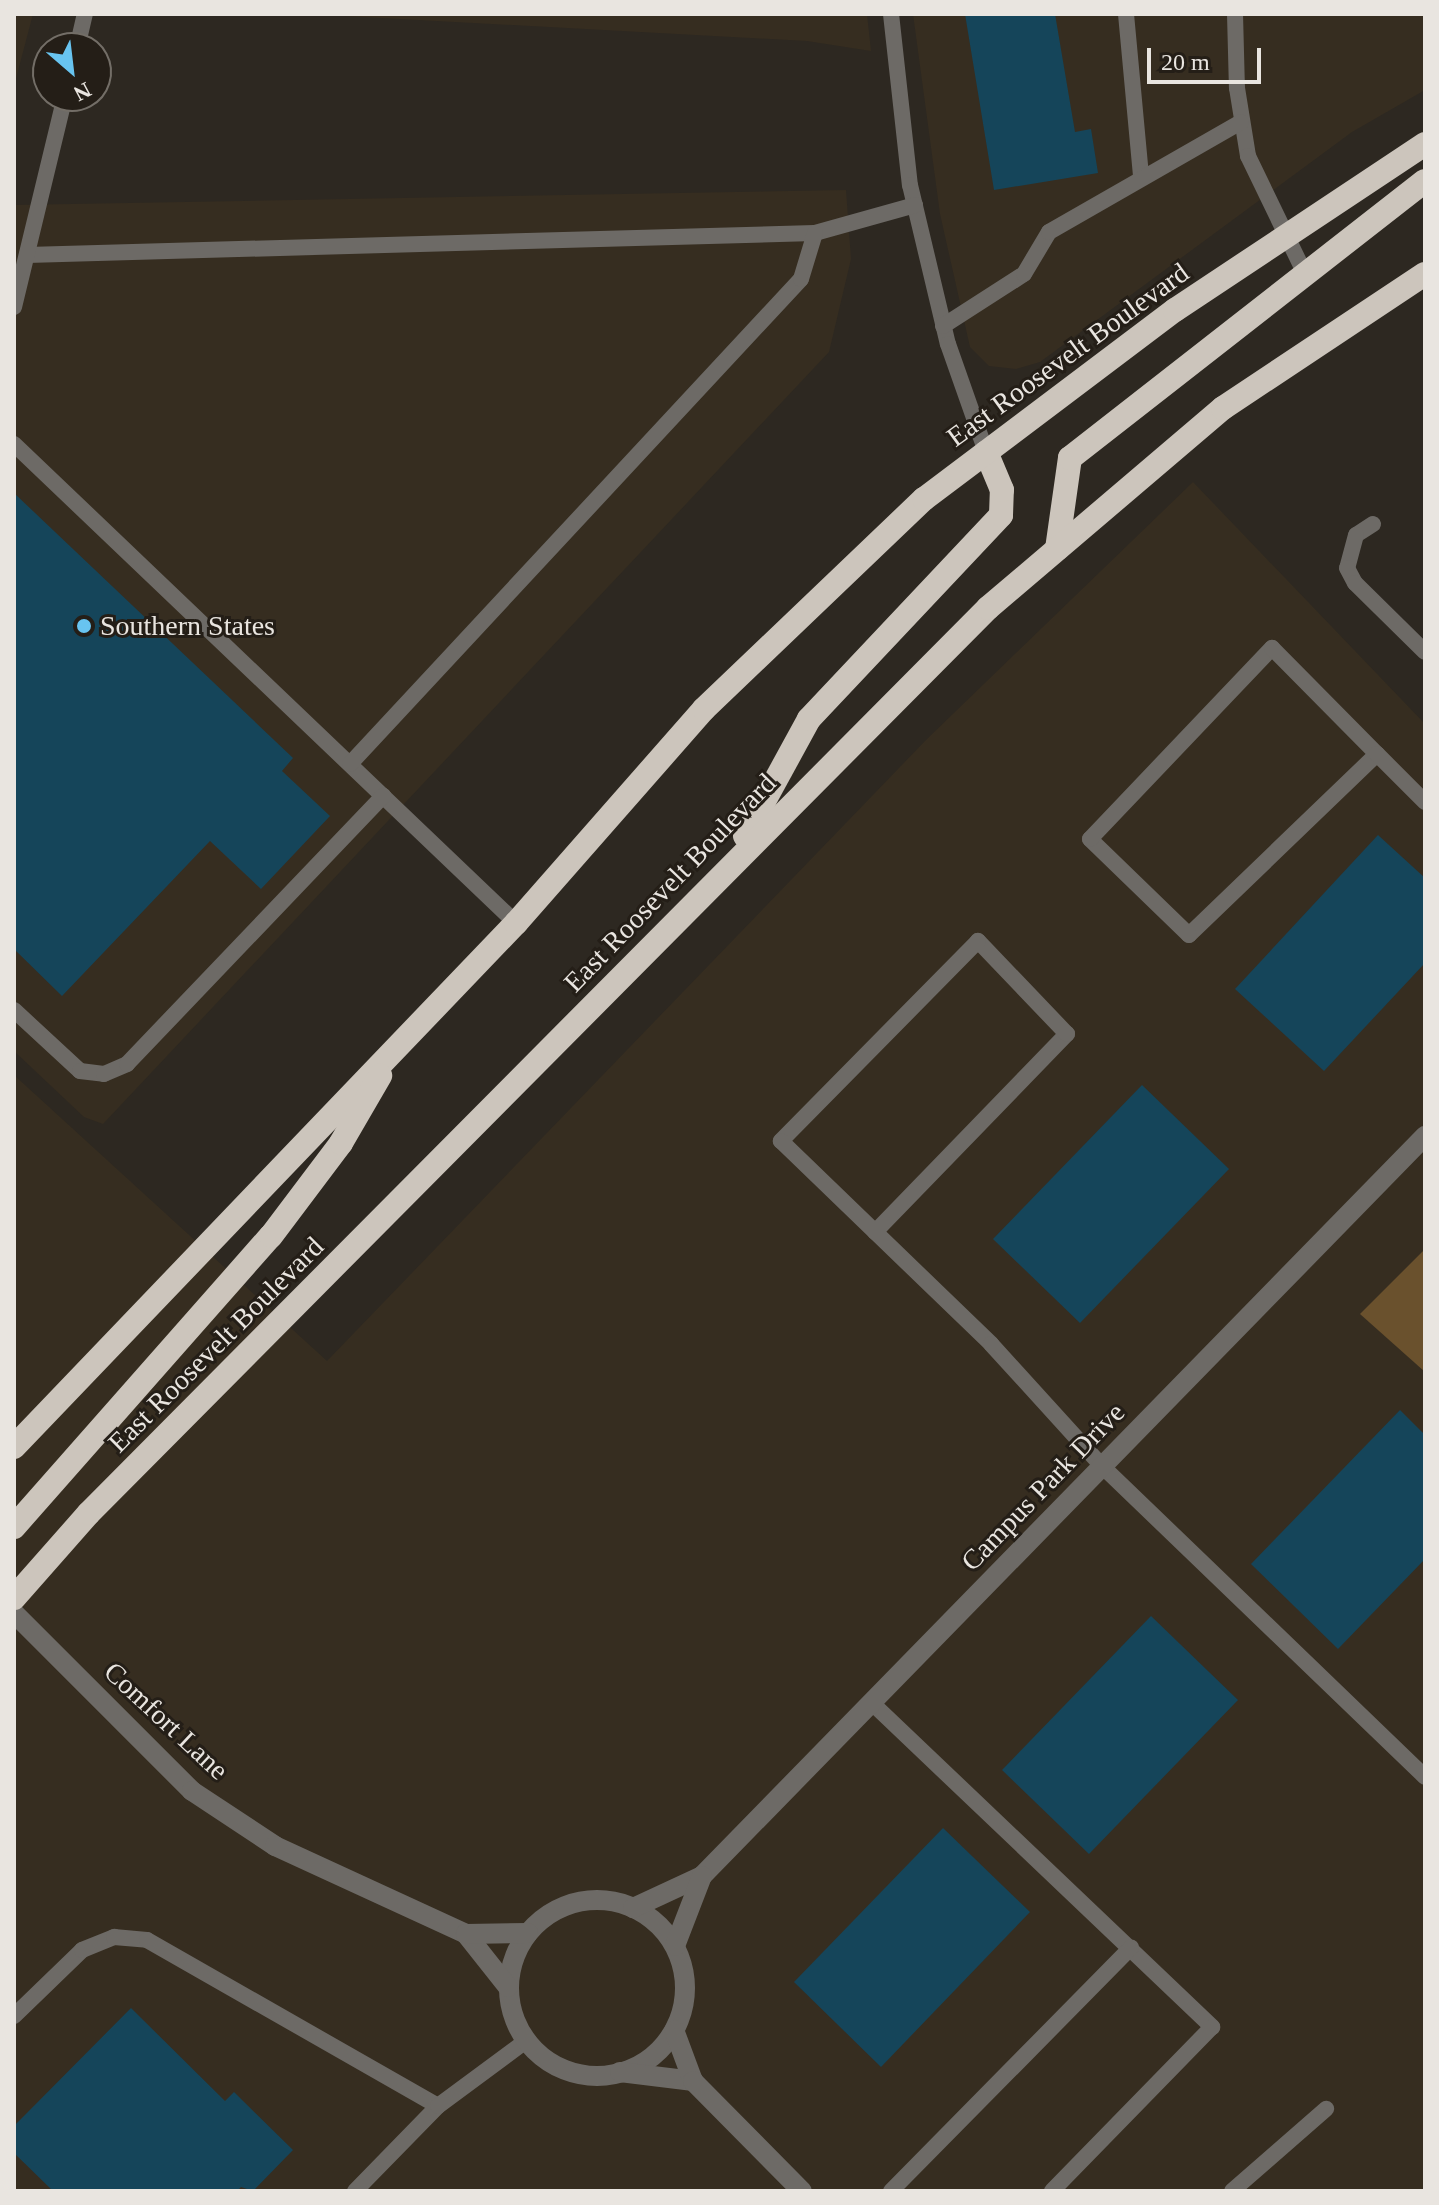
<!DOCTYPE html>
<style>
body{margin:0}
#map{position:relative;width:1439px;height:2205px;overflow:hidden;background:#2d2821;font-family:Georgia,serif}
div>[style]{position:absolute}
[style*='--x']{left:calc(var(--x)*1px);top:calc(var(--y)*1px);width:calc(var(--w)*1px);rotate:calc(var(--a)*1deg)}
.built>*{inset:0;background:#362d20}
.forest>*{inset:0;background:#6a512d}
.building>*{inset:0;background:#15455a}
.lane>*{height:16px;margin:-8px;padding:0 8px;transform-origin:8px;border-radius:8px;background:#6d6a66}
.street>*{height:20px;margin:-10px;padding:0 10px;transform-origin:10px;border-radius:10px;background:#6d6a66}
.street>.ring{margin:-10px;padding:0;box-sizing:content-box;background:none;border:20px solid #6d6a66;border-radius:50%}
.highway>*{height:24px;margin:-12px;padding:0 12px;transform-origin:12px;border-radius:12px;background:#ccc5bc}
.dots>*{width:22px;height:22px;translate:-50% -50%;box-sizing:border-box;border:4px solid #241e17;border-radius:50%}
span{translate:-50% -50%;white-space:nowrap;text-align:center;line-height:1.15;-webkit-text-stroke:6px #241e17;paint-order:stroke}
.street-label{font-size:28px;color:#e9e5e0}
.poi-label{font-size:28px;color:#e9e5e0}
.left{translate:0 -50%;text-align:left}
.frame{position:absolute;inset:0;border:16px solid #e9e5e0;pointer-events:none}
.north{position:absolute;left:32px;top:32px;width:80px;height:80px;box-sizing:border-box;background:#241e17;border:2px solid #736e67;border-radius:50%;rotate:152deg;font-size:22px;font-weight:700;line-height:32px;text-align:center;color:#e9e5e0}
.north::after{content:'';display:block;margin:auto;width:28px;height:36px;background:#68c4f0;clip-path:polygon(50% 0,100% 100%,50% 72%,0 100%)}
.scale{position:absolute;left:1147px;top:48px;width:114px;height:36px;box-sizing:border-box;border:4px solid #e9e5e0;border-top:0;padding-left:10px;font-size:24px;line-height:28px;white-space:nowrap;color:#e9e5e0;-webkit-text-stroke:6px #241e17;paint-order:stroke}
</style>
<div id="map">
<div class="built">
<i style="clip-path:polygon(14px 14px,33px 14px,14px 86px)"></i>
<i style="clip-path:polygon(308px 14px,867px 14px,871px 51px,807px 41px)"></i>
<i style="clip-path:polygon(913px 14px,1425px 14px,1425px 90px,1352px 132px,1040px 362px,1016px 369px,989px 366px,970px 347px,940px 214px)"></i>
<i style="clip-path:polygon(846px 190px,851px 259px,829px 352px,103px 1124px,84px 1117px,14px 1051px,14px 205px)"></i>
<i style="clip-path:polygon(1193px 482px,1425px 724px,1425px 1249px,1361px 1314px,1425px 1372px,1425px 2191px,14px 2191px,14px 1075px,327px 1361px,926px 740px)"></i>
</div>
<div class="forest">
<i style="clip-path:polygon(1425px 1249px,1425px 1372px,1360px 1314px)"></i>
</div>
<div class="building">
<i style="clip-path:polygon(965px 14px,1055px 14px,1075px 132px,1091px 129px,1098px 173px,994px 190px)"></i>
<i style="clip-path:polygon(14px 493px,293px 758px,282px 771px,330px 816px,261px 889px,210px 841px,62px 996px,14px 949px)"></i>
<i style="clip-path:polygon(1378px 835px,1425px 878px,1425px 963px,1324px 1071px,1235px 989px)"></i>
<i style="clip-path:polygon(1142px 1085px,1229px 1169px,1080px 1323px,993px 1239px)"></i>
<i style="clip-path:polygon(1400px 1410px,1425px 1435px,1425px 1559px,1338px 1649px,1251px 1564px)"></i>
<i style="clip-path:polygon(1151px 1616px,1238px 1700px,1089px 1854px,1002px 1770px)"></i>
<i style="clip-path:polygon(943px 1828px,1030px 1912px,881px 2067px,794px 1982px)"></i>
<i style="clip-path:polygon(131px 2008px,225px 2101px,234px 2092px,293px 2150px,253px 2191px,241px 2187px,237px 2191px,53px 2191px,14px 2153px,14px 2126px)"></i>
</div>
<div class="lane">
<i style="--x:891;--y:14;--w:172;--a:83.7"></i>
<i style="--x:910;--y:185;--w:163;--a:76.6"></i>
<i style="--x:948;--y:344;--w:114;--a:70.6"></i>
<i style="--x:1126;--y:14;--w:163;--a:84.7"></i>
<i style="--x:1235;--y:14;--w:74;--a:88.5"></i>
<i style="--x:1237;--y:88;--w:69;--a:80.8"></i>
<i style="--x:1248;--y:156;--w:131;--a:64.2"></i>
<i style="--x:77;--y:48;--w:35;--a:-77"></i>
<i style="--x:27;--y:255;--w:788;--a:-1.6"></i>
<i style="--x:815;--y:233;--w:104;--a:-15.6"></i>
<i style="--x:14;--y:307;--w:217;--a:-76.4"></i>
<i style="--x:943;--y:326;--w:96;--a:-32.7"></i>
<i style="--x:1024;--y:274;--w:49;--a:-59.2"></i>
<i style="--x:1049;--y:232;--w:221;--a:-29.8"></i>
<i style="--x:14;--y:444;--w:694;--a:43.66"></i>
<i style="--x:1373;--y:524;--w:20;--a:147"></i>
<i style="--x:1356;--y:535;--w:34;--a:105"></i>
<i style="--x:1347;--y:568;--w:17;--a:62"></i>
<i style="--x:1355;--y:583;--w:98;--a:44.6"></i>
<i style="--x:1377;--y:754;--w:261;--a:136.1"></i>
<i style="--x:1189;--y:935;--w:138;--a:-135.9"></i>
<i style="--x:1090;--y:839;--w:264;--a:-46.4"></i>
<i style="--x:1272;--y:648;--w:149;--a:45.3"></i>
<i style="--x:1377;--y:754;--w:68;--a:45"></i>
<i style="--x:350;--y:764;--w:662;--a:-47.08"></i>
<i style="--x:801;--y:279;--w:48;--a:-73.1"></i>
<i style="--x:14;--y:1010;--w:90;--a:42.7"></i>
<i style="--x:80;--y:1071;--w:24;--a:7"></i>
<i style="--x:104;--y:1074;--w:25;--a:-23"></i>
<i style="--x:127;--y:1064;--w:371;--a:-46.3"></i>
<i style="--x:875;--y:1232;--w:276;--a:-45.9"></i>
<i style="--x:1067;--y:1034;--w:129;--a:-133.7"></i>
<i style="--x:978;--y:941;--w:281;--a:134.6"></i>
<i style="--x:781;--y:1141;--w:292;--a:44"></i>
<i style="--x:991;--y:1344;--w:165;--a:47.7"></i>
<i style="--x:1102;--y:1466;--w:448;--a:43.9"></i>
<i style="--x:872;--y:1703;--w:470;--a:43.6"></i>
<i style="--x:1212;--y:2027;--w:229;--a:134.3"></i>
<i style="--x:14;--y:2016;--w:95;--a:-44.1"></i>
<i style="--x:82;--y:1950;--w:35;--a:-22"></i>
<i style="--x:114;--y:1937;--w:33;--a:5"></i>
<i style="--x:147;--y:1940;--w:335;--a:29.7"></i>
<i style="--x:355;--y:2191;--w:119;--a:-45.7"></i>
<i style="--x:438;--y:2106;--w:109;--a:-36.5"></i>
<i style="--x:891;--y:2191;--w:342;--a:-45.4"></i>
<i style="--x:1232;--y:2191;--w:125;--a:-41.1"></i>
</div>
<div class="street">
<i style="--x:14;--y:1613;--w:252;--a:45"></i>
<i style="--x:192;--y:1791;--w:100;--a:33.5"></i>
<i style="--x:275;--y:1846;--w:210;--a:24.7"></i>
<i style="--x:702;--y:1876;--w:1035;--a:-45.67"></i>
<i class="ring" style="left:509px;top:1900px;width:156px;height:156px"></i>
<i style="--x:633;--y:1908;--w:76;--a:-24.9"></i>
<i style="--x:702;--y:1876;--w:75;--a:111.1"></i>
<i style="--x:508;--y:1987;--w:68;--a:-128.4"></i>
<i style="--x:466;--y:1934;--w:62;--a:-0.9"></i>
<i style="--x:620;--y:2072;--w:74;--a:7"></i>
<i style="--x:693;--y:2081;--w:54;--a:-110.4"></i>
<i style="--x:693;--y:2081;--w:155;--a:45.3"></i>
</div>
<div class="highway">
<i style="--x:1057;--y:549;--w:92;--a:-81.9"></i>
<i style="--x:1070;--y:458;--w:450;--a:-38"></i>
<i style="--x:745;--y:836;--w:133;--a:-61.3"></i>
<i style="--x:809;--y:719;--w:280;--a:-46.7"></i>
<i style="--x:1001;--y:515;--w:25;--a:-88"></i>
<i style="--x:1002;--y:490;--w:41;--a:-112.8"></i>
<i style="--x:14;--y:1447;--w:726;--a:-46.23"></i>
<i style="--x:516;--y:923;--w:285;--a:-48.7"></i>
<i style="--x:704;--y:709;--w:304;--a:-43.7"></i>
<i style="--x:924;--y:499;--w:314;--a:-37"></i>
<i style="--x:1175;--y:310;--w:300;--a:-33.6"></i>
<i style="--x:14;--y:1527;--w:388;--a:-48.6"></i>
<i style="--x:271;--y:1236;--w:116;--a:-53"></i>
<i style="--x:341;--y:1143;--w:78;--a:-59.8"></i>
<i style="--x:14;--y:1598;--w:113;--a:-48.6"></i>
<i style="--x:89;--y:1513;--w:1276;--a:-45.19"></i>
<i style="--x:988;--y:608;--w:309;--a:-40.4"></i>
<i style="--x:1223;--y:408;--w:242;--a:-33.6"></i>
</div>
<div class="dots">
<i style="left:84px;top:626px;background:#68c4f0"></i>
</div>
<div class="street-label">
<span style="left:1068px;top:355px;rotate:-36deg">East Roosevelt Boulevard</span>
<span style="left:670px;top:883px;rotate:-46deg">East Roosevelt Boulevard</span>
<span style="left:216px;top:1345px;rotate:-45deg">East Roosevelt Boulevard</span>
<span style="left:1043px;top:1487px;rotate:-46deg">Campus Park Drive</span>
<span style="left:166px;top:1721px;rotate:43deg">Comfort Lane</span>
</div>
<div class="poi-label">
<span class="left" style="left:100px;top:626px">Southern States</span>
</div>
<div class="frame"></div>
<div class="north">N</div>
<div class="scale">20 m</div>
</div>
